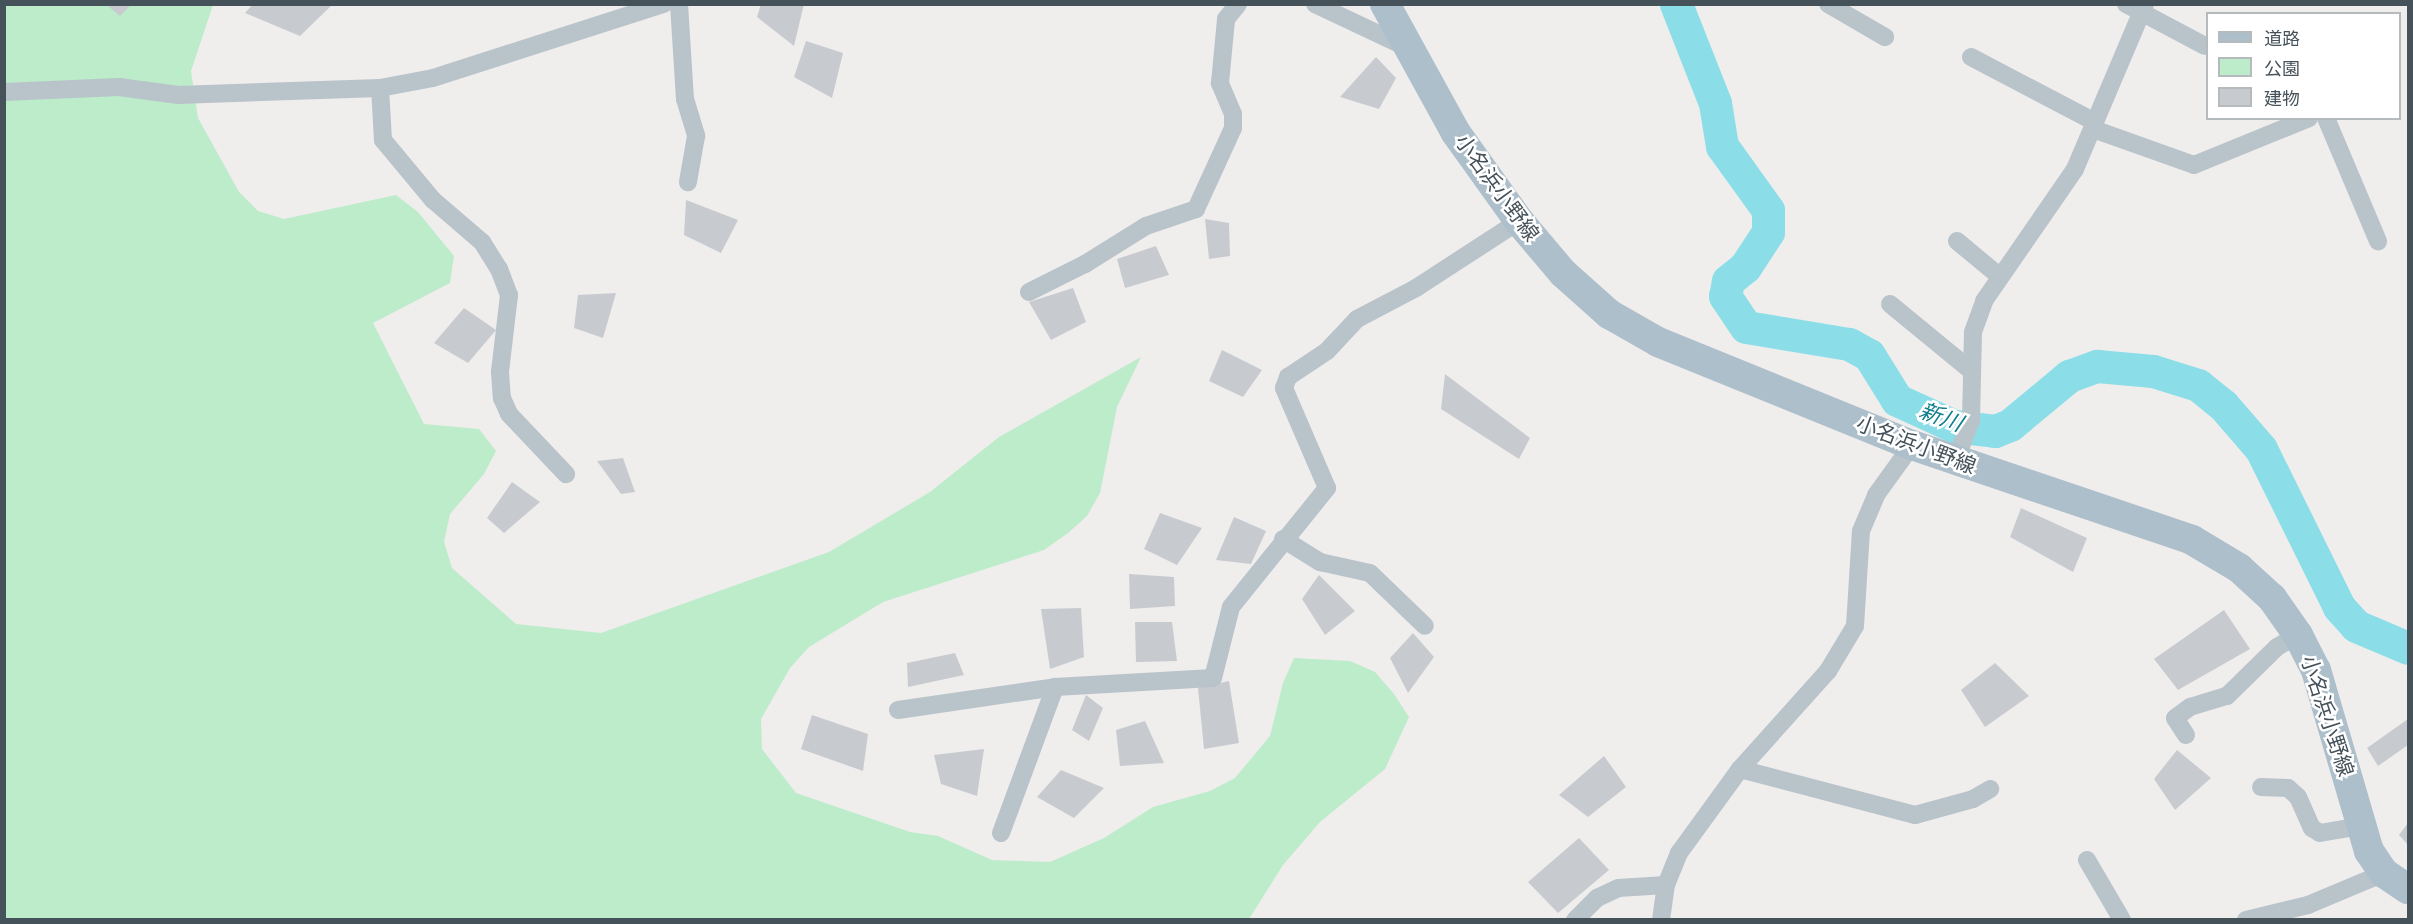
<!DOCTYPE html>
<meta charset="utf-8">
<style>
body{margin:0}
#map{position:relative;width:2413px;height:924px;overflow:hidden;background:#f0eded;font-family:"DejaVu Sans","Noto Sans JP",sans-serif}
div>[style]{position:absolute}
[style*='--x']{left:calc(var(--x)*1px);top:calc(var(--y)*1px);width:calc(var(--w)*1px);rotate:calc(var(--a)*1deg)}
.green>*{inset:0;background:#bcecca}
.river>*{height:33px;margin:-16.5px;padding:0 16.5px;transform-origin:16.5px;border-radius:16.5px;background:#8bdee8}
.building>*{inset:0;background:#c7cbd0}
.street>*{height:18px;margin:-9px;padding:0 9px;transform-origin:9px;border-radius:9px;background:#b9c3ca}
.primary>*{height:30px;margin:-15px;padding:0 15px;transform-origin:15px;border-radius:15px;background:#adbfcb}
span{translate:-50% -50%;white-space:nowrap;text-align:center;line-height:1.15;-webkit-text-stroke:5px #fff;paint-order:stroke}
.street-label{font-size:21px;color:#46525a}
.water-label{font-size:22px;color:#117e8b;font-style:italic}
.frame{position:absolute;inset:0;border:6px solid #46525a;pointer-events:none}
.legend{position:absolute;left:2206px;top:12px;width:195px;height:108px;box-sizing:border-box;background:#fff;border:2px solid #b5babd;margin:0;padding:8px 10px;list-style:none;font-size:18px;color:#46525a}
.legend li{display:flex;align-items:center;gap:12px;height:30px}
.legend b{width:30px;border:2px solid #b5babd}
</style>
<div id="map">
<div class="green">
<i style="clip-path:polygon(5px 5px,213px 5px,191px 71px,198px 118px,239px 192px,258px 211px,284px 219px,396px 195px,418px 212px,454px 256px,450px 283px,373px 323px,424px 424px,479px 429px,496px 451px,484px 474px,450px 514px,444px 542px,452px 568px,516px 624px,601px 633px,829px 552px,930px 492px,999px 437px,1141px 357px,1117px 407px,1100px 493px,1087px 516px,1068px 533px,1044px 550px,883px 602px,809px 647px,790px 668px,761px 719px,762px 749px,796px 793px,910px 832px,938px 836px,992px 860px,1050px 862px,1104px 838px,1153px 807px,1210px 791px,1235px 778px,1270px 736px,1283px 683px,1294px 658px,1350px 661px,1375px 672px,1394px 694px,1409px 717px,1385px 769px,1320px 822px,1283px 865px,1249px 919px,5px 920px)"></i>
</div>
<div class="river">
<i style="--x:1676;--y:4;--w:106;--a:68.5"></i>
<i style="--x:1715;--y:103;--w:44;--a:80.8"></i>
<i style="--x:1722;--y:146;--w:79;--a:54.3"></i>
<i style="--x:1768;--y:210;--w:22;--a:90"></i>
<i style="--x:1768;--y:232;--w:42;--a:123.3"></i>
<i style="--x:1745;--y:267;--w:22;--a:141"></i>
<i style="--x:1728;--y:281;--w:15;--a:101"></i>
<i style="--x:1725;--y:296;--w:37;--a:56"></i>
<i style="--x:1746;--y:327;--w:104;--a:9.4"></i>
<i style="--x:1849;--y:344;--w:23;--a:29"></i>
<i style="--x:1869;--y:355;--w:53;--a:58.1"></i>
<i style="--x:1897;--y:400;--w:63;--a:24.5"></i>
<i style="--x:1954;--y:426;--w:41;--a:7"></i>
<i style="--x:1995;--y:431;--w:16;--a:-22"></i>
<i style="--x:2010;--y:425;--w:77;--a:-39.7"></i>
<i style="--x:2069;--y:376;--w:30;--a:-20"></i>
<i style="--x:2097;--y:366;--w:56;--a:5.1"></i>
<i style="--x:2153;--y:371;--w:47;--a:17.3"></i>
<i style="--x:2198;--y:385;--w:32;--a:39"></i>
<i style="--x:2223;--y:405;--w:58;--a:49.2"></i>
<i style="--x:2261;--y:449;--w:176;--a:63.7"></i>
<i style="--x:2339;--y:607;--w:25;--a:48"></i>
<i style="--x:2356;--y:626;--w:56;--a:22.9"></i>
</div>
<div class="building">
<i style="clip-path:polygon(253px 4px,333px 4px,300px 36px,245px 13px)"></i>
<i style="clip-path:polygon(761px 4px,804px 4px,794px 46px,757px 17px)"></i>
<i style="clip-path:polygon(107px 5px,131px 5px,120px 16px)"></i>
<i style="clip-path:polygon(806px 41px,843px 53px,832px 98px,794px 77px)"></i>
<i style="clip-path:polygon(1376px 57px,1396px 78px,1379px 109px,1340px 97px)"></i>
<i style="clip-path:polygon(686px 200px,738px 220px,721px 253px,684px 235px)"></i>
<i style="clip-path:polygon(1205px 219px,1229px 223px,1230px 256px,1209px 259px)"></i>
<i style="clip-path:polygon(1156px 246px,1169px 275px,1125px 288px,1117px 259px)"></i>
<i style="clip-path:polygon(1073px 288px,1086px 322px,1051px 340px,1029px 302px)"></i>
<i style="clip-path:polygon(616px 293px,603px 338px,574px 328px,578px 295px)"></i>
<i style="clip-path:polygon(464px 308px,496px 330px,468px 363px,434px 343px)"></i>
<i style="clip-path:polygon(1222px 350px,1262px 370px,1243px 397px,1209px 381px)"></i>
<i style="clip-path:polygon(1445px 374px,1530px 438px,1519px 459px,1441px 409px)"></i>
<i style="clip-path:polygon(623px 458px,635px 492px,621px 494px,597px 461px)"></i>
<i style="clip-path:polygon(512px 482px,540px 502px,504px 533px,487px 518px)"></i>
<i style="clip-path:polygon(2021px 508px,2087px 538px,2073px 572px,2010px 537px)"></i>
<i style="clip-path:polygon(1160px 513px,1202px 528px,1177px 565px,1144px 549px)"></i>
<i style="clip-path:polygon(1234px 517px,1266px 531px,1251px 564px,1216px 560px)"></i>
<i style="clip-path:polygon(1129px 574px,1174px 577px,1175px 606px,1130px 609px)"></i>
<i style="clip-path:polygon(1319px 575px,1355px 611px,1325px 635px,1302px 599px)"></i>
<i style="clip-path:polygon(1081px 608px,1084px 657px,1050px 669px,1041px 609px)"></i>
<i style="clip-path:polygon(2224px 610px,2250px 649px,2178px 690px,2154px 659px)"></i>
<i style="clip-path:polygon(1135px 622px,1172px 622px,1177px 661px,1136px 662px)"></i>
<i style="clip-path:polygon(1413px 633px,1434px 657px,1408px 693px,1390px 658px)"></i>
<i style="clip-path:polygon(955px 653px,964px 675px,908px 687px,907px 663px)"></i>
<i style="clip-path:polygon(1995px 663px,2029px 696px,1985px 727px,1961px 690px)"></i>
<i style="clip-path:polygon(1229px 681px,1239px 743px,1204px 749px,1198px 688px)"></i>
<i style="clip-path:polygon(1086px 695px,1103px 708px,1089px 741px,1072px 730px)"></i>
<i style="clip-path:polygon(812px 715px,868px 734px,863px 771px,801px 749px)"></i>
<i style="clip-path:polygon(2408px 719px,2408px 745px,2378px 766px,2367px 748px)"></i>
<i style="clip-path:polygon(1145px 721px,1164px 763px,1120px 766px,1116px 730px)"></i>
<i style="clip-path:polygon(984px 749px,977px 796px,941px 784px,934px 755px)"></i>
<i style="clip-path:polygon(2177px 750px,2211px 778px,2175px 810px,2154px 779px)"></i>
<i style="clip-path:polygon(1604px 756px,1626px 787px,1588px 817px,1559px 795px)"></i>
<i style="clip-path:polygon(1061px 770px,1104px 788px,1074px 818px,1037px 797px)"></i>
<i style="clip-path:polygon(2408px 823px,2408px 845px,2399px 835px)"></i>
<i style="clip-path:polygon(1579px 838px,1609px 870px,1558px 913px,1528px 882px)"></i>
</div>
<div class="street">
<i style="--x:679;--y:4;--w:95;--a:86.4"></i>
<i style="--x:685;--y:99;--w:39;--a:73"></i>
<i style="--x:696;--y:136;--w:47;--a:99.9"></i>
<i style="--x:1315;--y:4;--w:98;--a:25.3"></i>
<i style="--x:1828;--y:4;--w:66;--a:30.1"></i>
<i style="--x:2126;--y:4;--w:89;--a:28"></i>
<i style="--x:1971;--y:57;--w:140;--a:27.7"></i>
<i style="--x:380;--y:88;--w:52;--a:86.7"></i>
<i style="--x:383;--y:140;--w:78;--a:50.2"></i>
<i style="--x:433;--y:200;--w:65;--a:40.6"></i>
<i style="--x:482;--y:242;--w:32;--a:58"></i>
<i style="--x:499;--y:269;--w:28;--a:69"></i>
<i style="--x:509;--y:295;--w:78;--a:96.7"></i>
<i style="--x:500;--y:372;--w:26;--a:86"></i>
<i style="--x:502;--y:398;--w:17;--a:66"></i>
<i style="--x:509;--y:414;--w:83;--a:46.5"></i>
<i style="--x:4;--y:92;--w:115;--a:-2.5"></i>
<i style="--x:119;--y:87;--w:60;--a:7.7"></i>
<i style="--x:178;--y:95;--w:202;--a:-2"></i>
<i style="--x:380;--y:88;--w:54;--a:-10.7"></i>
<i style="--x:433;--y:78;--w:242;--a:-17.8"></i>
<i style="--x:2326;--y:118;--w:134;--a:67.1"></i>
<i style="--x:2093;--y:129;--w:107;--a:19.6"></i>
<i style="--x:2194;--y:165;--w:124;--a:-22.2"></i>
<i style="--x:1957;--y:241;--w:55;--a:39.8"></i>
<i style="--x:1029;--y:292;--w:63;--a:-26.6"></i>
<i style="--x:1085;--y:264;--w:72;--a:-31.9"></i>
<i style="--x:1146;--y:226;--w:53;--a:-18.8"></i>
<i style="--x:1196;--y:209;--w:89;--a:-65.4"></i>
<i style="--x:1233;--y:128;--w:14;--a:-90"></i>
<i style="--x:1233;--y:114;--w:34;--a:-113"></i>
<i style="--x:1220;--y:83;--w:64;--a:-84.6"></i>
<i style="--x:1226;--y:19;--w:19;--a:-51"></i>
<i style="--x:1890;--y:304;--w:102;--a:39.4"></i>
<i style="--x:1955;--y:462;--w:45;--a:-69.1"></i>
<i style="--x:1971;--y:420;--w:88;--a:-88.7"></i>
<i style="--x:1973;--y:332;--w:33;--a:-70"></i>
<i style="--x:1984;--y:301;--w:160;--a:-55.4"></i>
<i style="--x:2075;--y:169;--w:179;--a:-67"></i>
<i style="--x:1283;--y:539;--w:44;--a:31.9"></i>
<i style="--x:1320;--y:562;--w:51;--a:12.4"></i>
<i style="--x:1370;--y:573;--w:76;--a:43.9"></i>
<i style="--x:898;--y:710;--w:159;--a:-8.3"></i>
<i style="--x:1055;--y:687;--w:158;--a:-3.3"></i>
<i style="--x:1213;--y:678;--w:73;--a:-75.8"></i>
<i style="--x:1231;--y:607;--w:153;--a:-51.1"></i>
<i style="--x:1327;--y:488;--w:109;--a:-113.3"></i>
<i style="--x:1284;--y:388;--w:12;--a:-70"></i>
<i style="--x:1288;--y:377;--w:47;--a:-33.7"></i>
<i style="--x:1327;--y:351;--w:44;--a:-46.8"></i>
<i style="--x:1357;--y:319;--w:67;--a:-27.7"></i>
<i style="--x:1416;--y:288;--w:123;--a:-33"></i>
<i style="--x:2186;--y:735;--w:20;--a:-123"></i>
<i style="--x:2175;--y:718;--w:19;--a:-36"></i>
<i style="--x:2190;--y:707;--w:39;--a:-17"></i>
<i style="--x:2227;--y:696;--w:70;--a:-44.4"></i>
<i style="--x:2277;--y:647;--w:24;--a:-30"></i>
<i style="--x:1740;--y:769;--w:181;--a:14.7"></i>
<i style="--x:1915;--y:815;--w:60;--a:-15.4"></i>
<i style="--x:1973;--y:799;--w:20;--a:-30"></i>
<i style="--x:2261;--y:787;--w:27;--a:2"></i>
<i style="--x:2288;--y:788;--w:13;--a:42"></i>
<i style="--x:2298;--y:797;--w:34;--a:66"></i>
<i style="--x:2312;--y:828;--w:9;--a:32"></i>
<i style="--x:2320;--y:833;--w:42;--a:-9.7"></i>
<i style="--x:1001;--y:833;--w:156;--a:-69.7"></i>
<i style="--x:2087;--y:860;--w:69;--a:59.7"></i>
<i style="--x:1575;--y:920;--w:31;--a:-45"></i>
<i style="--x:1597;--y:898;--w:23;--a:-25"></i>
<i style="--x:1618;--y:888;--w:48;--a:-3.6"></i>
<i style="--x:1661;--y:920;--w:35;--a:-82"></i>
<i style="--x:1666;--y:885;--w:35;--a:-68"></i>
<i style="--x:1679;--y:853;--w:104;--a:-54"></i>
<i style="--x:1740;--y:769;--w:132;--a:-48.1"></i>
<i style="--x:1828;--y:671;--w:52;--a:-59"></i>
<i style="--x:1855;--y:626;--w:95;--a:-86.4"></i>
<i style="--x:1861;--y:531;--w:39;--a:-67"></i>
<i style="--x:1876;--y:495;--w:62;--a:-54.2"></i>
<i style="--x:2246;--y:920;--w:64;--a:-13.6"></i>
<i style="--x:2308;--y:905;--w:82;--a:-22.8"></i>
</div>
<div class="primary">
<i style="--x:1385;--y:4;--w:147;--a:61.2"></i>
<i style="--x:1456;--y:133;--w:108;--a:54.4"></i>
<i style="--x:1519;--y:221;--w:68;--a:49.8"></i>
<i style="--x:1563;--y:273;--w:62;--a:41.7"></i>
<i style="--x:1609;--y:314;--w:56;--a:29.7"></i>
<i style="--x:1658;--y:342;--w:274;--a:22.1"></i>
<i style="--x:1912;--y:445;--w:296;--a:18.7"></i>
<i style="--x:2192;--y:540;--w:55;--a:30.8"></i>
<i style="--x:2239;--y:568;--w:45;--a:42.3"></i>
<i style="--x:2272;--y:598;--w:45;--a:54.9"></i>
<i style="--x:2298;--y:635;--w:39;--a:63"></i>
<i style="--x:2316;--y:670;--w:189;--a:73.7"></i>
<i style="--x:2369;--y:851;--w:27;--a:56"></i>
<i style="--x:2384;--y:873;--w:29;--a:34"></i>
</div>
<div class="street-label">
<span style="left:1497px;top:188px;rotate:54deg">小名浜小野線</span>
<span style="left:1916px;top:445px;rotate:21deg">小名浜小野線</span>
<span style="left:2327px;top:716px;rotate:72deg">小名浜小野線</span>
</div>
<div class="water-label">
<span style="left:1941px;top:417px;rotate:20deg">新川</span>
</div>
<div class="frame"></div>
<ul class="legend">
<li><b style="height:8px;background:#adbfcb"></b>道路</li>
<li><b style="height:16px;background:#bcecca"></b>公園</li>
<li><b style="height:16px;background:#c7cbd0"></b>建物</li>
</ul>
</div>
